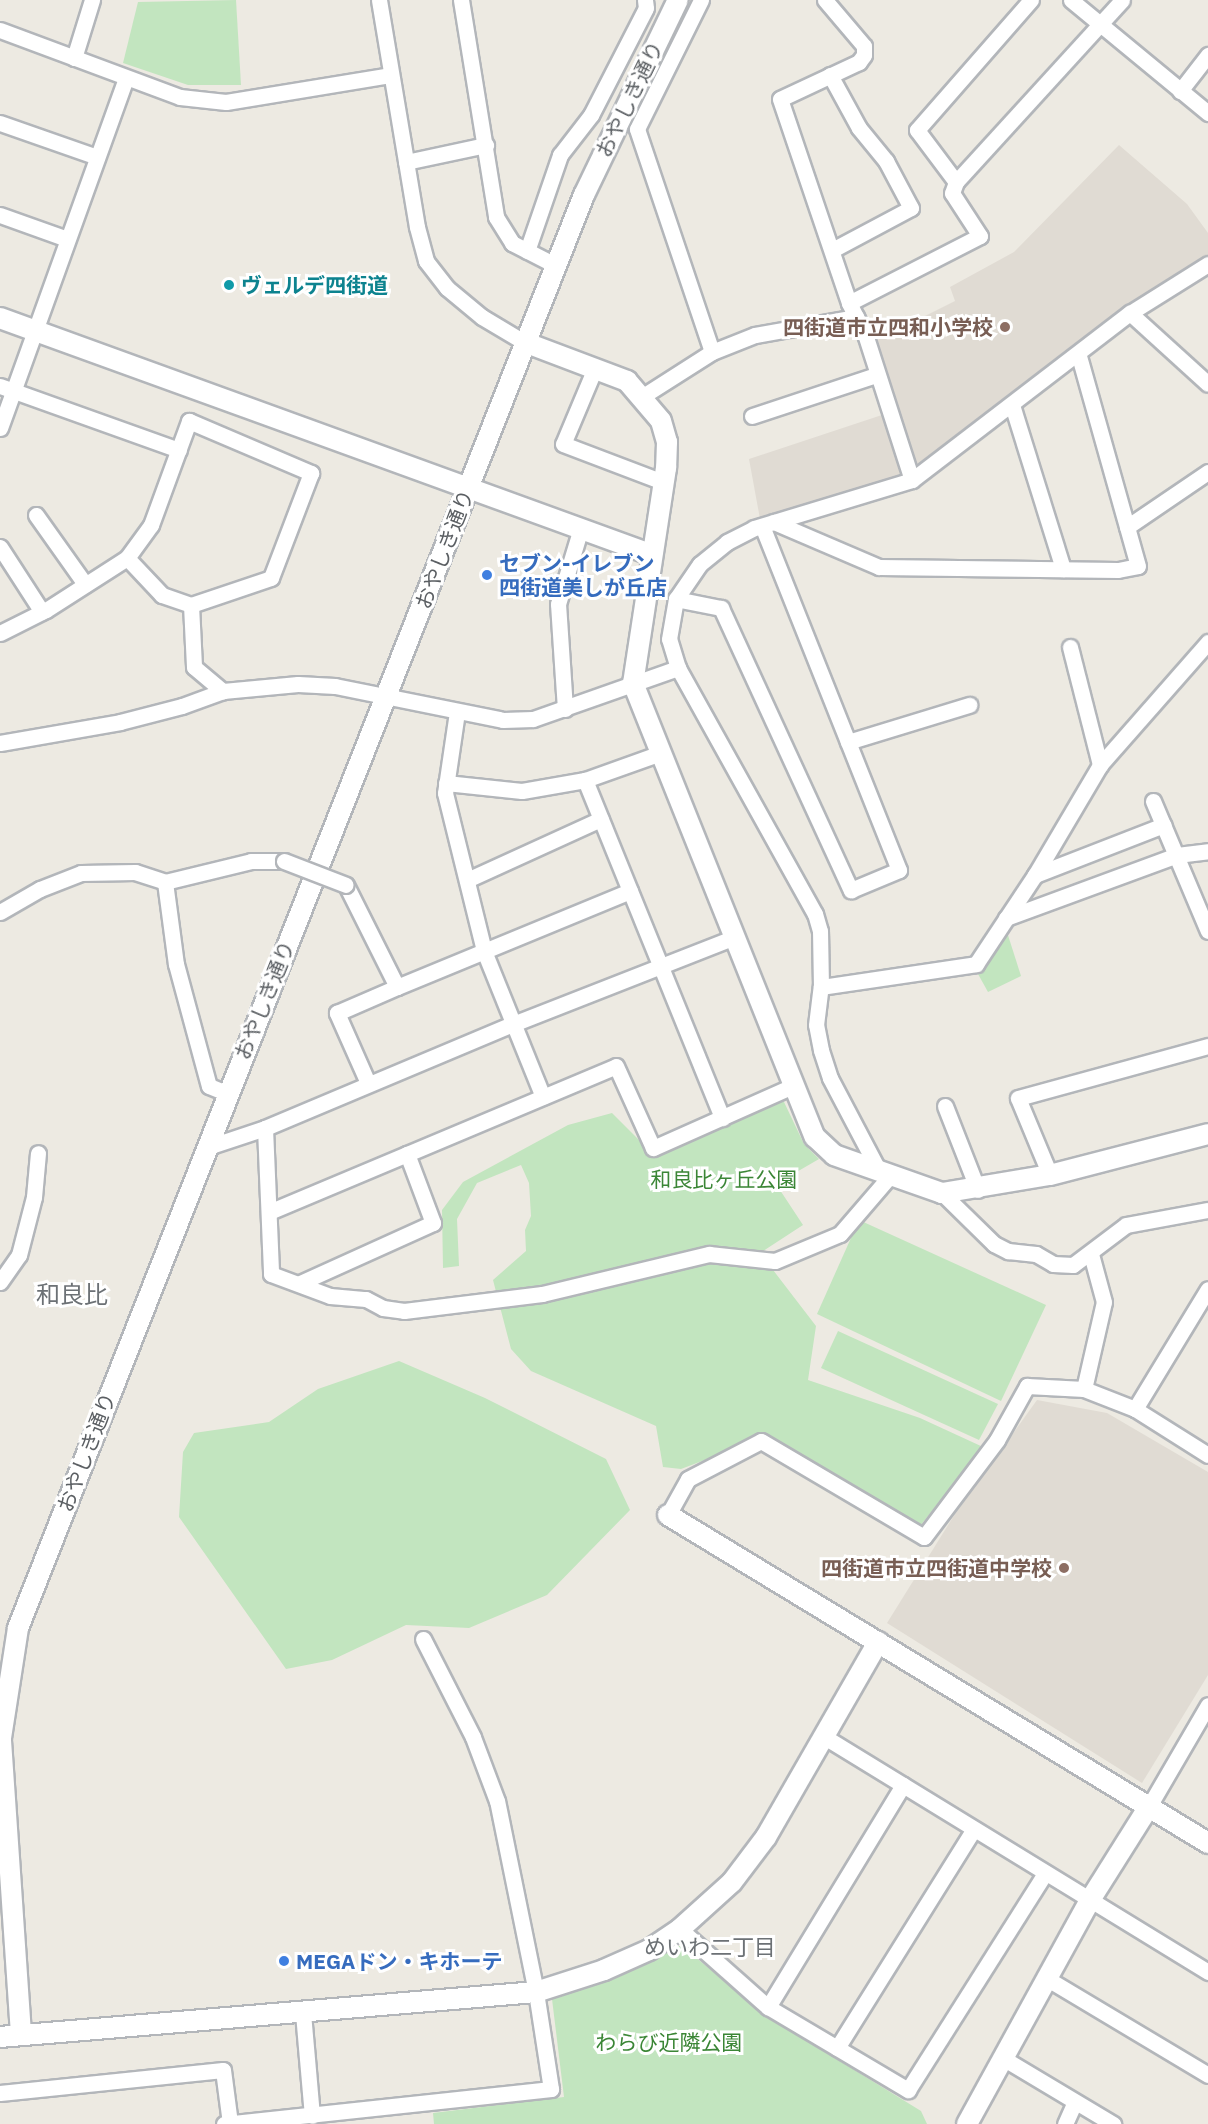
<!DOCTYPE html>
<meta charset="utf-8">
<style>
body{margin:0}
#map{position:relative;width:1208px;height:2124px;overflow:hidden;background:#edeae2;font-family:"IBM Plex Sans","Noto Sans JP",sans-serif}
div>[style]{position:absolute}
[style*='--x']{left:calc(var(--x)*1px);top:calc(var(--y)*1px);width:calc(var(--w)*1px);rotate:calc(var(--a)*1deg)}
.education>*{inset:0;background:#e0dbd3}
.green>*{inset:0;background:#c2e5bf}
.roads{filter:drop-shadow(2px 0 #b3b6ba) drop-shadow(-2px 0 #b3b6ba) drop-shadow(0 2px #b3b6ba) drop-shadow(0 -2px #b3b6ba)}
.minor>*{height:15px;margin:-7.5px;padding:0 7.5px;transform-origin:7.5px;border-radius:7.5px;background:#fff}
.tertiary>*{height:20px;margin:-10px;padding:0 10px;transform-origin:10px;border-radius:10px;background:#fff}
.bridges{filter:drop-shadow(2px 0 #b3b6ba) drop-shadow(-2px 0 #b3b6ba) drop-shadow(0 2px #b3b6ba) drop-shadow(0 -2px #b3b6ba)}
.minor-bridge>*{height:15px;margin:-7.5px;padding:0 7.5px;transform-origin:7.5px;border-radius:7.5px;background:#fff}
.dots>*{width:16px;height:16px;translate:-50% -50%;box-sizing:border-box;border:3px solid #fff;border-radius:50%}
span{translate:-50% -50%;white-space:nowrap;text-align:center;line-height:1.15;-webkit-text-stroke:6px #fff;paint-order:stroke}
.street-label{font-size:21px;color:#5b5f63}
.culture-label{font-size:21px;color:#0d838f;font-weight:700}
.left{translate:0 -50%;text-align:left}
.education-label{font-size:21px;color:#785e54;font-weight:700}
.right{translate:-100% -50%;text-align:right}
.shop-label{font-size:21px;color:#366cbe;font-weight:700}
.park-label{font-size:21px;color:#3b8636}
.neighbourhood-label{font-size:22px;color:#6c7175}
.quarter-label{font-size:24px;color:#6c7175}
</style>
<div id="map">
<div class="education">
<i style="clip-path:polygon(1119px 145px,1187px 204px,1208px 233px,1208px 259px,919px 469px,760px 519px,749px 459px,894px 411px,875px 341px,955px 301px,950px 287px,1014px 252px)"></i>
<i style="clip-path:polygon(1037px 1400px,1107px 1413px,1208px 1472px,1208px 1675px,1142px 1783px,887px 1623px,955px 1514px)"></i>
</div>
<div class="green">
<i style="clip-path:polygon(236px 0,241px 85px,188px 85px,123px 63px,138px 2px)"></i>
<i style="clip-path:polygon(1006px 929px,1021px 976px,988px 992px,978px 974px)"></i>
<i style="clip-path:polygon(779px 1100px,784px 1102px,804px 1144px,819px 1159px,776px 1184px,803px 1225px,760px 1253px,816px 1326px,808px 1380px,920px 1418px,983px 1447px,920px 1526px,768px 1436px,681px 1469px,663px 1467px,656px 1426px,531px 1371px,511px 1349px,493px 1280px,526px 1251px,525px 1230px,531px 1216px,529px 1183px,521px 1165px,477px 1183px,457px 1219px,459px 1266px,443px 1268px,442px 1210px,463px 1182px,568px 1125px,612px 1113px,656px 1157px,655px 1154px)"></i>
<i style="clip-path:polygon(859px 1220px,1046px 1305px,1001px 1401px,817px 1314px)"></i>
<i style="clip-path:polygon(838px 1331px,998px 1404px,979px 1440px,821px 1368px)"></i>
<i style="clip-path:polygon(399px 1361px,485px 1398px,606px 1459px,630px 1510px,547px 1595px,469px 1628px,406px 1625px,332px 1660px,286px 1669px,179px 1517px,183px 1452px,194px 1433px,269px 1422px,318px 1389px)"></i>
<i style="clip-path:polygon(670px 1946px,682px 1946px,765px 2015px,921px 2111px,927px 2124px,434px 2124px,433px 2113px,564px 2097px,552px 1999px,621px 1976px)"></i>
</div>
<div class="roads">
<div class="minor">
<i style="--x:379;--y:0;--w:230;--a:80.5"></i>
<i style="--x:417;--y:227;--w:35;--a:75"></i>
<i style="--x:426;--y:261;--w:34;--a:52"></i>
<i style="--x:447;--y:288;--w:45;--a:39.6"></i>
<i style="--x:482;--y:317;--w:49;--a:30.8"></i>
<i style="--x:461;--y:0;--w:220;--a:80.8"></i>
<i style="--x:496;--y:217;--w:31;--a:58"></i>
<i style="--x:512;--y:243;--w:51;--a:27.1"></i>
<i style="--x:701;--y:0;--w:144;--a:116.4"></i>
<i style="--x:637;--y:129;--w:235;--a:71.4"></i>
<i style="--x:825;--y:0;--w:60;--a:49.7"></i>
<i style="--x:864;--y:46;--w:9;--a:90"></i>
<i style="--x:864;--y:55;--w:9;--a:126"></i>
<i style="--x:859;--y:62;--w:87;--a:154.9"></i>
<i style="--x:780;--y:99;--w:215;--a:71.3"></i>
<i style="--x:849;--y:303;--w:38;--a:63"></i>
<i style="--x:866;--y:337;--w:150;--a:72.2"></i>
<i style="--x:1071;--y:0;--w:178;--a:39.5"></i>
<i style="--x:0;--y:30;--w:192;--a:20.4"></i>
<i style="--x:180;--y:97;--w:46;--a:6.2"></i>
<i style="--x:226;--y:102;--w:166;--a:-9.3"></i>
<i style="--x:74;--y:58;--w:61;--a:-72.8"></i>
<i style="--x:830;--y:75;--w:60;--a:61.3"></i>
<i style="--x:859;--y:128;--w:43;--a:50.7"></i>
<i style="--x:886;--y:161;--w:53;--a:62"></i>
<i style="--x:911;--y:208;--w:89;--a:152"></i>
<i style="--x:1180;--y:91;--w:46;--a:-52.1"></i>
<i style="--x:0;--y:123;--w:103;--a:19.3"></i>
<i style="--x:406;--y:162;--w:82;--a:-12"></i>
<i style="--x:956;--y:182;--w:65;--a:-126.9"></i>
<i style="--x:917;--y:130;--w:173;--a:-48.8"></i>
<i style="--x:0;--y:215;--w:71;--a:19.7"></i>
<i style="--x:527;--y:251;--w:102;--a:-71"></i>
<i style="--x:560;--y:155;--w:51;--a:-52.2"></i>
<i style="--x:591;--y:115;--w:120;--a:-62.8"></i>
<i style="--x:646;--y:8;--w:8;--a:-97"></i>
<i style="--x:849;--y:303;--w:147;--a:-27.1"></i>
<i style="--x:980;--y:236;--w:51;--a:-123.1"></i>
<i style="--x:952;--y:193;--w:12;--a:-70"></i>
<i style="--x:956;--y:182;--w:246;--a:-47.6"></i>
<i style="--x:1130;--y:313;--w:105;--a:42.3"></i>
<i style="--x:595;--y:368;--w:82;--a:112.8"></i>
<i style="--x:563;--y:444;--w:107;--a:20.8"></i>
<i style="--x:0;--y:386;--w:190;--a:19.7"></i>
<i style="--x:643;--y:396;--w:82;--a:-32.5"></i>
<i style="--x:712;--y:352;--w:46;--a:-21.6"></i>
<i style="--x:755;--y:335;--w:103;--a:-10.1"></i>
<i style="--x:1012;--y:405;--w:172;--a:72.7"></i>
<i style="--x:752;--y:416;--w:131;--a:-18.3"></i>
<i style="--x:0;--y:428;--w:372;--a:-70.2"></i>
<i style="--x:36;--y:515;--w:85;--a:54.6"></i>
<i style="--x:774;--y:522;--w:114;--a:23.2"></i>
<i style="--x:879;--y:567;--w:239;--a:0.7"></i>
<i style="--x:1118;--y:570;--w:20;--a:-11"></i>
<i style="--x:1138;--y:566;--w:221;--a:-105.7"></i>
<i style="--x:1127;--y:527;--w:98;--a:-34.2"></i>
<i style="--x:0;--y:547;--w:77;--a:57.1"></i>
<i style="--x:676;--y:599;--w:46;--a:11.3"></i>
<i style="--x:721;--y:608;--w:311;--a:65.3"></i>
<i style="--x:851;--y:890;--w:52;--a:-22.6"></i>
<i style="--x:899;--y:870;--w:370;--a:-111.7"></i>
<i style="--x:191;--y:605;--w:62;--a:87.2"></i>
<i style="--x:194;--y:667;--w:38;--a:40"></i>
<i style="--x:0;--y:633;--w:51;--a:-26.6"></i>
<i style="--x:46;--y:610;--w:96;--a:-32.7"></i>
<i style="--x:127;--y:558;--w:41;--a:-54"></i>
<i style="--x:151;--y:525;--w:111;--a:-69.9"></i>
<i style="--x:189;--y:421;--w:133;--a:23.1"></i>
<i style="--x:311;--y:473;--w:112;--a:110.9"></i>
<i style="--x:271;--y:578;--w:84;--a:161.4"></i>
<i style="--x:191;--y:605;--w:31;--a:-161"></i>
<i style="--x:162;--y:595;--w:51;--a:-133.4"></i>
<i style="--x:1070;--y:647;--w:122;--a:75.7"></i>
<i style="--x:565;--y:709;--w:105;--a:-93.8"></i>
<i style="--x:558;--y:604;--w:79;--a:-73.2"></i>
<i style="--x:457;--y:712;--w:82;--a:98.4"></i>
<i style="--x:445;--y:793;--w:163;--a:76.1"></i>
<i style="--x:484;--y:951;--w:157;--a:68"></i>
<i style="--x:848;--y:742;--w:127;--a:-17"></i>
<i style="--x:0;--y:743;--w:122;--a:-9.9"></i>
<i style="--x:120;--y:722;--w:64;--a:-14.5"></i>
<i style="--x:182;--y:706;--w:44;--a:-20.1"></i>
<i style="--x:223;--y:691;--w:75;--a:-5.3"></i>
<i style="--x:298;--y:684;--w:37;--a:3"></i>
<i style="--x:335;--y:686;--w:171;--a:11.4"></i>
<i style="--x:503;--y:720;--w:30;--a:-2"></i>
<i style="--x:533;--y:719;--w:154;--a:-19.4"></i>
<i style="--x:585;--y:780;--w:365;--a:67.9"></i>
<i style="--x:446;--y:783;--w:76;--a:6"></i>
<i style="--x:522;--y:791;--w:64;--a:-9.9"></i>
<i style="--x:585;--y:780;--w:77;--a:-19.6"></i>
<i style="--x:1153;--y:801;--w:141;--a:67.1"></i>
<i style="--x:1035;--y:875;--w:138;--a:-21.2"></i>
<i style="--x:467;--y:880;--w:147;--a:-24.5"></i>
<i style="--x:165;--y:882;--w:83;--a:82.4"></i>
<i style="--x:176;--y:964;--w:126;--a:74.9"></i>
<i style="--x:209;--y:1086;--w:18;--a:22"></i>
<i style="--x:346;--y:885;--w:114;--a:63.4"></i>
<i style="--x:397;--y:987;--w:252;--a:-22.4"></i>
<i style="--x:0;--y:912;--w:46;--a:-29.9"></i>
<i style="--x:40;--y:889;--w:44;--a:-21.3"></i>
<i style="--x:81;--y:873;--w:54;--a:-1.1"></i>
<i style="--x:135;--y:872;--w:32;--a:18"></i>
<i style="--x:165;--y:882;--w:89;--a:-13.7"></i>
<i style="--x:251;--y:861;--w:33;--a:0"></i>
<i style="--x:1006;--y:918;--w:182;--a:-20.2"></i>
<i style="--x:1177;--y:855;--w:31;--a:-7"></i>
<i style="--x:821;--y:987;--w:157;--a:-8.4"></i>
<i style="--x:976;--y:964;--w:107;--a:-56.5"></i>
<i style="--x:1035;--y:875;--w:128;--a:-59.4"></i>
<i style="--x:1100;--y:765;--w:164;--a:-48.7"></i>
<i style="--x:368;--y:1083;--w:77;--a:-113.9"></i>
<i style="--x:337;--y:1013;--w:65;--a:-23.4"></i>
<i style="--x:945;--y:1106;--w:90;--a:68.6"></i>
<i style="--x:265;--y:1128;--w:146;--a:87.6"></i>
<i style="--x:271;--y:1274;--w:63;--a:20.4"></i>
<i style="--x:330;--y:1296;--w:36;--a:5"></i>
<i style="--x:366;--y:1299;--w:19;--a:28"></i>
<i style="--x:383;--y:1308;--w:21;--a:8"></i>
<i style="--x:404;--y:1311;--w:139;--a:-7"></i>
<i style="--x:542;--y:1294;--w:172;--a:-13.5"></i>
<i style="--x:709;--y:1254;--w:66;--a:6.1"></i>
<i style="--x:775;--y:1261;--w:70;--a:-22.6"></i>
<i style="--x:840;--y:1234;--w:75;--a:-49.3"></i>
<i style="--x:205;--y:1148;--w:63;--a:-18.4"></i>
<i style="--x:265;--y:1128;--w:269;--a:-22.8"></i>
<i style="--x:513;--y:1024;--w:236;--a:-21.4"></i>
<i style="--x:880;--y:1173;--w:107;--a:-117.8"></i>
<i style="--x:830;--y:1078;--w:29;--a:-108"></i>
<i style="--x:821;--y:1050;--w:25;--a:-101"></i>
<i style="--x:816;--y:1025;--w:38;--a:-83"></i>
<i style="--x:821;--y:987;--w:56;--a:-91"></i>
<i style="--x:820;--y:931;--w:18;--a:-106"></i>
<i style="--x:815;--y:914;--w:282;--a:-119.1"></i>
<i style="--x:678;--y:668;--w:30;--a:-107"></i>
<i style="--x:669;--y:639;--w:41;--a:-80.1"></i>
<i style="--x:676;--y:599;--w:42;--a:-55.6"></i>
<i style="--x:700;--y:564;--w:35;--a:-39"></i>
<i style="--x:727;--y:542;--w:30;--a:-27"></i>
<i style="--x:754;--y:528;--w:165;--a:-16.9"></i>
<i style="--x:912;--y:480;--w:275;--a:-37.5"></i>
<i style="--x:1130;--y:313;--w:92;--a:-32.1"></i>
<i style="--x:1050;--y:1175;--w:83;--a:-112.6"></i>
<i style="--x:1018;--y:1098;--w:197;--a:-15.3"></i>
<i style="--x:942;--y:1193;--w:73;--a:44.4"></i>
<i style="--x:994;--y:1244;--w:16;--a:27"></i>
<i style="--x:1008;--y:1251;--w:28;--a:6"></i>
<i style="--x:1036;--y:1254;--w:20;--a:30"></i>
<i style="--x:1053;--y:1264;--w:20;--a:3"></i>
<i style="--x:1073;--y:1265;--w:66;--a:-37"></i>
<i style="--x:1126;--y:1225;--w:83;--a:-10.4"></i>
<i style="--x:269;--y:1212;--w:376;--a:-22.8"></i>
<i style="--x:616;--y:1066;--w:90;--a:65.7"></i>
<i style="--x:653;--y:1148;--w:153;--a:-23.9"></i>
<i style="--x:0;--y:1282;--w:33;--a:-55"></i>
<i style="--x:19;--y:1255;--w:60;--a:-75.5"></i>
<i style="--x:34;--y:1197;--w:44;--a:-84.8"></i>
<i style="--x:300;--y:1283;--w:146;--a:-24.3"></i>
<i style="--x:433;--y:1223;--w:74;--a:-110.6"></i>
<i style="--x:1084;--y:1389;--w:89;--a:-77.1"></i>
<i style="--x:1104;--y:1302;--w:50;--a:-105.2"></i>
<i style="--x:1135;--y:1409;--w:140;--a:-58.7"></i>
<i style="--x:668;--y:1515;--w:41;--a:-60.9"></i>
<i style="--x:688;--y:1479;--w:82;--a:-27.5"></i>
<i style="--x:761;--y:1441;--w:189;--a:30.5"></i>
<i style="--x:924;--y:1537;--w:121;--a:-53"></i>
<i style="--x:997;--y:1440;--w:62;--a:-60.9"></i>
<i style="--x:1027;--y:1386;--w:57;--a:3"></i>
<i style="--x:1084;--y:1389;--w:55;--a:21.4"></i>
<i style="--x:1135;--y:1409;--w:86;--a:32.2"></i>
<i style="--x:823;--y:1736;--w:452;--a:31.5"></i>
<i style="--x:1148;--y:1808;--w:119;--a:-59.8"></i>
<i style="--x:680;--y:1929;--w:118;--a:41.6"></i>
<i style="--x:768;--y:2007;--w:163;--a:30.7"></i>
<i style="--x:908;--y:2090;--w:257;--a:-57.7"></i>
<i style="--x:1046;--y:1978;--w:189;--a:30.9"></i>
<i style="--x:768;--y:2007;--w:260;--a:-58.7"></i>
<i style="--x:303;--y:2013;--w:103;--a:85"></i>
<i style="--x:837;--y:2048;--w:258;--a:-58"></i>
<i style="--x:1001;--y:2057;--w:131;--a:30.9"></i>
<i style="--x:0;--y:2093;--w:224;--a:-5.9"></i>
<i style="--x:223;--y:2070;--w:53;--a:82.5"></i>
<i style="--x:224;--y:2124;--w:329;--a:-6.1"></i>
<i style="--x:551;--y:2089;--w:98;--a:-98.8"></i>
<i style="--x:536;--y:1992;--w:195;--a:-101.5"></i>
<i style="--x:497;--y:1801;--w:68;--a:-110.6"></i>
<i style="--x:473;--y:1737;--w:110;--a:-117"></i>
<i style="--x:1065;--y:2124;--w:24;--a:-66"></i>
</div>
<div class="tertiary">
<i style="--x:0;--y:318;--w:692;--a:19.95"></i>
<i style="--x:524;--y:342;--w:110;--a:20.7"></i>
<i style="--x:627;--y:381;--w:52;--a:49.6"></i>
<i style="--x:661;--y:421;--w:22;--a:74"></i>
<i style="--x:667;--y:442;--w:26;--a:92"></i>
<i style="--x:666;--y:468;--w:218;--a:98.7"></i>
<i style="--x:633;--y:683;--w:489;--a:68.2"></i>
<i style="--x:815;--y:1137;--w:26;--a:43"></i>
<i style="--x:834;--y:1155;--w:114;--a:19.4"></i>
<i style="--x:942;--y:1193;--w:109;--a:-9.5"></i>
<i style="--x:1050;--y:1175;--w:163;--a:-14.5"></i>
<i style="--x:668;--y:1515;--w:632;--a:31.27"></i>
<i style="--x:21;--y:2034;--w:297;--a:-93.9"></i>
<i style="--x:1;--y:1738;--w:111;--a:-81.2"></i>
<i style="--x:18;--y:1628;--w:1541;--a:-68.45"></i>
<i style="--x:584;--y:195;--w:216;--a:-64.3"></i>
<i style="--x:0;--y:2037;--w:538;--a:-4.8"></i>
<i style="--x:536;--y:1992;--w:71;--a:-17.9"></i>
<i style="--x:604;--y:1970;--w:49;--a:-24"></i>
<i style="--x:649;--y:1950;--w:37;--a:-34"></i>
<i style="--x:680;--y:1929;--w:70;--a:-42.1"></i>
<i style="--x:732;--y:1882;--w:56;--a:-52.9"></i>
<i style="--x:766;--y:1837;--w:225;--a:-60.1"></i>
<i style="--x:967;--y:2124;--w:256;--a:-61.2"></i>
<i style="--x:1090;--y:1900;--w:109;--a:-57.8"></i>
</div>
</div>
<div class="bridges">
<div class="minor-bridge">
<i style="--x:284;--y:861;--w:66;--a:21.2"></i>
</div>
</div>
<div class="dots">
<i style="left:229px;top:285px;background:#0f9aa8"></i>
<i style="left:1005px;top:327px;background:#8d6e63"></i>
<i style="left:487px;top:575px;background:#3f7fe0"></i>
<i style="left:1064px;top:1568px;background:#8d6e63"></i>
<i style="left:284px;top:1961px;background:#3f7fe0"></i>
</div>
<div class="street-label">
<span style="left:629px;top:99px;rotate:-64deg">おやしき通り</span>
<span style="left:444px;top:549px;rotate:-69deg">おやしき通り</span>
<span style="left:264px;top:1000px;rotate:-68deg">おやしき通り</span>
<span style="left:86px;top:1452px;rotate:-69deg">おやしき通り</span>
</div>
<div class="culture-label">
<span class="left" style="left:241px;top:285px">ヴェルデ四街道</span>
</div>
<div class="education-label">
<span class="right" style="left:993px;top:327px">四街道市立四和小学校</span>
<span class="right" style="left:1052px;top:1568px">四街道市立四街道中学校</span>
</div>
<div class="shop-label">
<span class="left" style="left:499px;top:575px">セブン-イレブン<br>四街道美しが丘店</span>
<span class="left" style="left:296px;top:1961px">MEGAドン・キホーテ</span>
</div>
<div class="park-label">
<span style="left:724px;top:1179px">和良比ヶ丘公園</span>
<span style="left:669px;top:2042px">わらび近隣公園</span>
</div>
<div class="neighbourhood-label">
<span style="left:710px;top:1947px">めいわ二丁目</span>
</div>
<div class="quarter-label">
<span style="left:72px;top:1295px">和良比</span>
</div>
</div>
